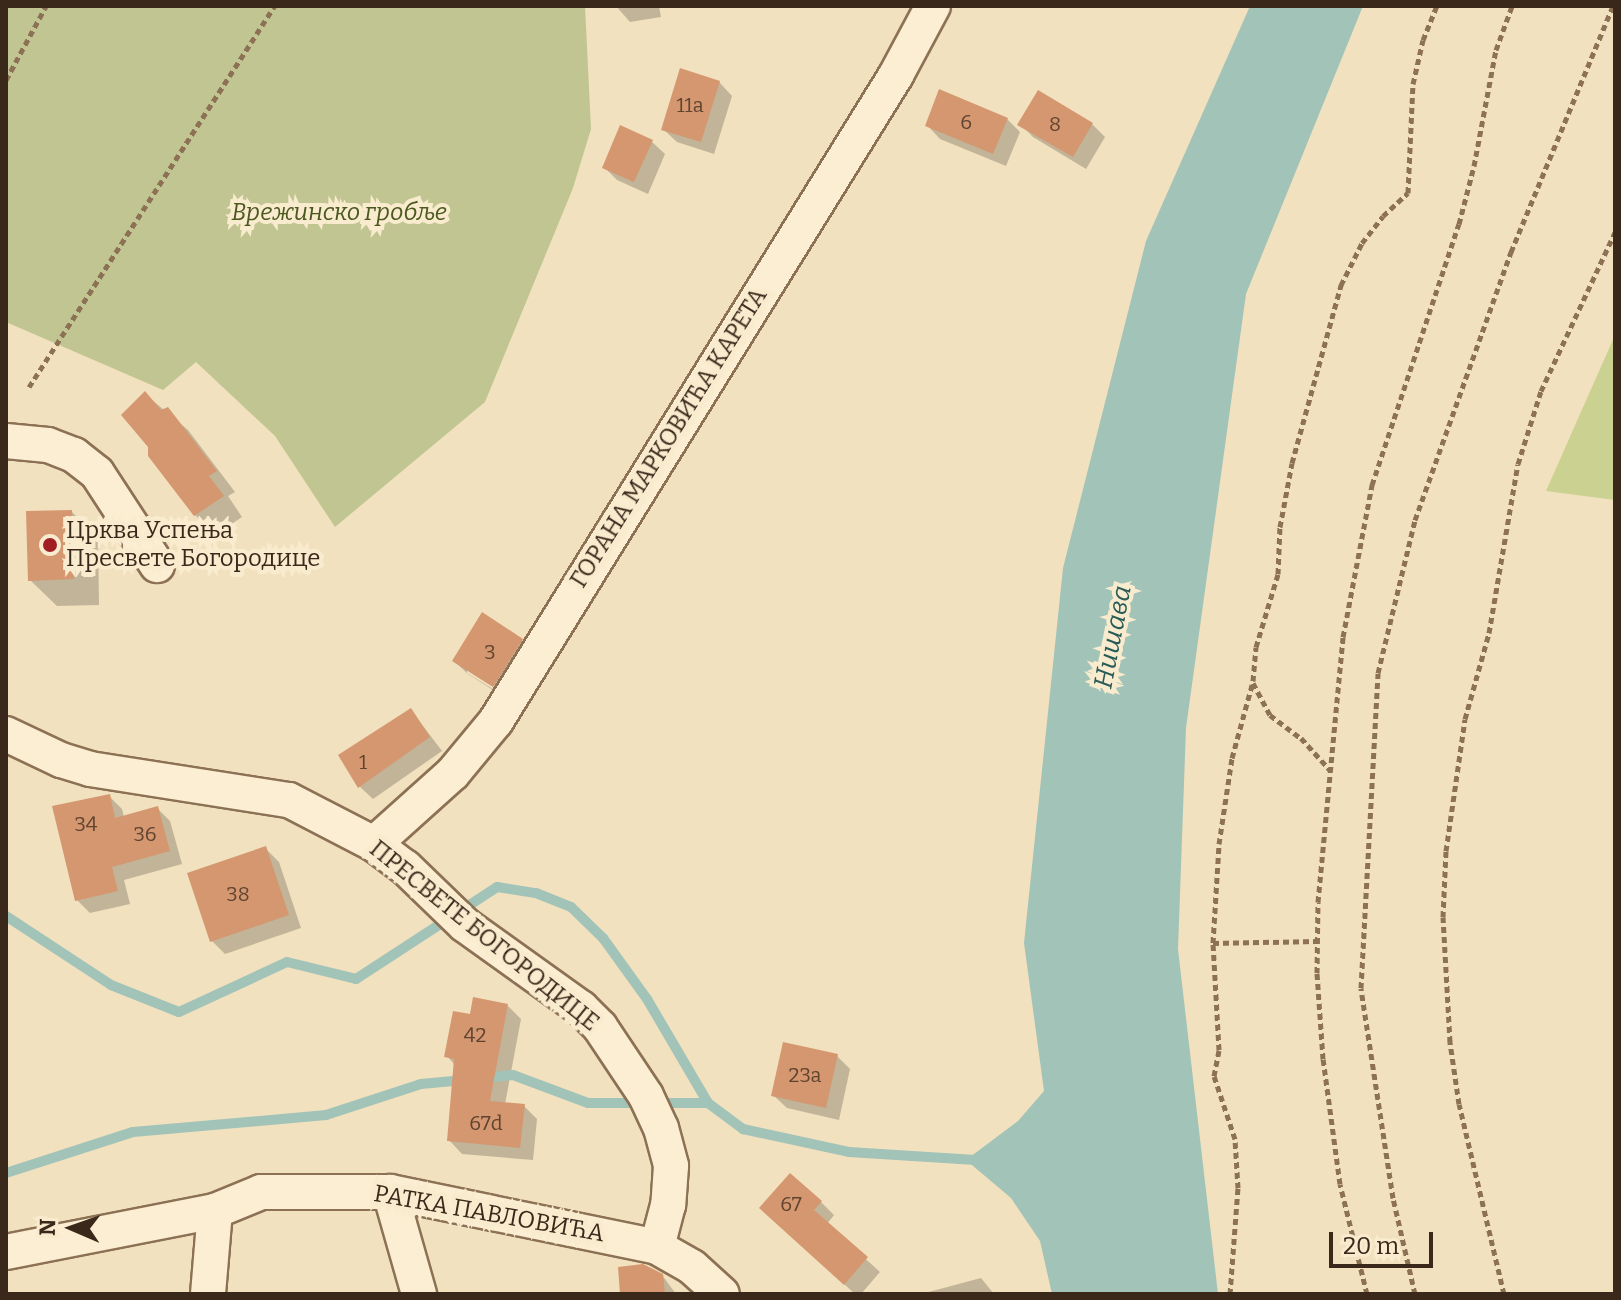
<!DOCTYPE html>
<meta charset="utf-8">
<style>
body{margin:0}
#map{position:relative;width:1621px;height:1300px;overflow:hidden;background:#f2e1be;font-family:Bitter,serif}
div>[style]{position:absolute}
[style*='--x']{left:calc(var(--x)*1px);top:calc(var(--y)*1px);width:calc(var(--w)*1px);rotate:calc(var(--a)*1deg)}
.green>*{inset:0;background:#cbd191}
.cemetery>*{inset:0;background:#c0c591}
.water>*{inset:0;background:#a2c3b8}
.shadow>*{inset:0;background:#0003}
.stream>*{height:10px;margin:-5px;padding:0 5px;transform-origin:5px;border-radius:5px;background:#a2c3b8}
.building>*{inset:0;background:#d49770}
.path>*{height:5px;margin-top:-2.5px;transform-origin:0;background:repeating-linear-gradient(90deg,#8c7155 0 6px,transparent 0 10px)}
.roads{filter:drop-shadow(2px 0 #8c7155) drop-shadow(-2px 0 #8c7155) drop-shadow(0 2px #8c7155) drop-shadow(0 -2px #8c7155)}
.minor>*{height:34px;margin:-17px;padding:0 17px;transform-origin:17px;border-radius:17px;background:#fceed2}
.dots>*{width:22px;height:22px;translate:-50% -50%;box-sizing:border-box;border:4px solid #f9ebce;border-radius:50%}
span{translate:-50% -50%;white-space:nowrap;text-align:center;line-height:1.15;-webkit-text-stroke:8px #f9ebce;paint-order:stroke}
.number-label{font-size:20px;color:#604430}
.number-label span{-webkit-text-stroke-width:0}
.park-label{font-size:24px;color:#4b5820;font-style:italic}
.street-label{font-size:24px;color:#3a291b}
.poi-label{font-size:24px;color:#3a291b}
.left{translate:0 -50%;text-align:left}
.water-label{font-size:26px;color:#295b57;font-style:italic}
.frame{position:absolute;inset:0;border:8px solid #3a291b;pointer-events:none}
.north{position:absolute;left:32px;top:1188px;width:80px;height:80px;-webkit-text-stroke:6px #f9ebce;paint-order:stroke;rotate:272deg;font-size:22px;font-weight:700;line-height:32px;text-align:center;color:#3a291b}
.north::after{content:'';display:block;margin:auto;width:28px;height:36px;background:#3a291b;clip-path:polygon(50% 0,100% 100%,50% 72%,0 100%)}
.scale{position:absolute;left:1329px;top:1232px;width:104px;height:36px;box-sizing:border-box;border:4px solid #3a291b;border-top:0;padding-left:10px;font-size:24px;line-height:28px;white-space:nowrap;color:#3a291b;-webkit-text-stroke:6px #f9ebce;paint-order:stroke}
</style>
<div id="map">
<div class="green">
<i style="clip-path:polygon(1615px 335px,1615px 500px,1546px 491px)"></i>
</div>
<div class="cemetery">
<i style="clip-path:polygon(6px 6px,585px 6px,591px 129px,573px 188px,485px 402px,335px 527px,275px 436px,196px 362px,163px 390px,6px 322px)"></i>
</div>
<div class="water">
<i style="clip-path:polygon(1250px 6px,1363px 6px,1246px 294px,1186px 728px,1178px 949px,1218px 1294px,1052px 1294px,1040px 1241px,1011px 1198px,966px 1160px,1018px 1121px,1044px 1091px,1024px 943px,1063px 568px,1146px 241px)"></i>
</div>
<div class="shadow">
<i style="clip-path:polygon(616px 6px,659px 6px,661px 17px,630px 22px)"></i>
<i style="clip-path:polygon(719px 82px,732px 96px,714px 154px,677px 142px,663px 129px)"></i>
<i style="clip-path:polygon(1007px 119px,1020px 132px,1006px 166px,940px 139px,927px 125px)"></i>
<i style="clip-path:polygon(1020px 124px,1092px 124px,1105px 137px,1086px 169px,1033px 137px)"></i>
<i style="clip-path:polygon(651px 141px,665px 154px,648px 194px,617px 180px,604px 167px)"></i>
<i style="clip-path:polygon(145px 394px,188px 430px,235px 492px,228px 496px,242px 517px,215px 535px,195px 515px)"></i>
<i style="clip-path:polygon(72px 512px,98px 538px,99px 605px,57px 606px,30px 580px)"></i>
<i style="clip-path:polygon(evenodd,522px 640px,535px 653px,507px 699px,468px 674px,454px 661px,522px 640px,467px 668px,503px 691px,501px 694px,467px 673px,467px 668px)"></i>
<i style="clip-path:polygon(411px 710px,442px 751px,373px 799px,359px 786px)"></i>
<i style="clip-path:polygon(109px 796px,122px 809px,124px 817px,157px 808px,170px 821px,182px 864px,124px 880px,130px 904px,90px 913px,77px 900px)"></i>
<i style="clip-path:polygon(265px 848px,279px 862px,301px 928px,225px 954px,212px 941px)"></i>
<i style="clip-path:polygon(508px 1006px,521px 1019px,505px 1104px,524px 1106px,537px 1119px,533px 1160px,462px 1154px,449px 1140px,455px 1065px,447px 1056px)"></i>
<i style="clip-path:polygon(837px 1056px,850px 1069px,839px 1120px,787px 1108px,773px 1095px)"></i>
<i style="clip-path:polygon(821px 1202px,834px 1215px,827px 1224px,880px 1272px,861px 1294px,855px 1294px,775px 1221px)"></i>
<i style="clip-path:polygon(662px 1275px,676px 1294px,622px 1294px)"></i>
<i style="clip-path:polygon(981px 1278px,994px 1294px,921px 1294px)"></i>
</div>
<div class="stream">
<i style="--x:6;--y:916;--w:126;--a:33.3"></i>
<i style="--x:111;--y:985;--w:73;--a:21.7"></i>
<i style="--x:179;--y:1012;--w:119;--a:-24.8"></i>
<i style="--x:287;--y:962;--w:71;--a:13.8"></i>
<i style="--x:356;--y:979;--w:168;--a:-33.1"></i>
<i style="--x:497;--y:887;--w:39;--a:9"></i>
<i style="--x:536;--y:893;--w:38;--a:22"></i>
<i style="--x:571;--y:907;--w:45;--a:44.1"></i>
<i style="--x:603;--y:938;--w:75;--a:54.2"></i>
<i style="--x:647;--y:999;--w:121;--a:59.6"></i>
<i style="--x:708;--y:1103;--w:44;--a:36.6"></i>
<i style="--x:743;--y:1129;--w:108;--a:12.2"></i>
<i style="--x:849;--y:1152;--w:127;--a:3.6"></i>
<i style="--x:484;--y:1078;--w:29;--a:-6"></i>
<i style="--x:513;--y:1075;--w:80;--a:20.5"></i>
<i style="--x:588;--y:1103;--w:120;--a:0"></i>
<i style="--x:6;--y:1173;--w:133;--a:-17.9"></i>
<i style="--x:133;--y:1132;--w:194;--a:-5"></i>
<i style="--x:326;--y:1115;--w:100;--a:-18.1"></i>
<i style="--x:421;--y:1084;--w:43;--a:-5.3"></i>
</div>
<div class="building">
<i style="clip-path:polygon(680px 68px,720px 81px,701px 142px,661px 130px)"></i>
<i style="clip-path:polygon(939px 89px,1008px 118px,993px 154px,925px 126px)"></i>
<i style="clip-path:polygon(1038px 90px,1093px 123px,1073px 157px,1017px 125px)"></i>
<i style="clip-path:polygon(620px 125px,653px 140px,634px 182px,602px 168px)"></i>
<i style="clip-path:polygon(145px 391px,161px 410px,168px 407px,217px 471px,209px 476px,224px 496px,194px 516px,148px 456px,148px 447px,121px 415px)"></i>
<i style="clip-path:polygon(72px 510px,74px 579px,28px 581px,26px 511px)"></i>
<i style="clip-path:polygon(482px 612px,523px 639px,493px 687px,452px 661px)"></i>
<i style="clip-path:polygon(411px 708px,430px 737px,358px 788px,338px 755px)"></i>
<i style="clip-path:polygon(110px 794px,115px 818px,158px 806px,170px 851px,112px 867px,118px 891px,75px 901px,52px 806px)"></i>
<i style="clip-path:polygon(266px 846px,289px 915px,210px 942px,187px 873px)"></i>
<i style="clip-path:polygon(473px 997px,508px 1004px,490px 1101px,525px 1104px,520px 1148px,447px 1141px,454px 1059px,444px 1057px,453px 1011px,470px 1014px)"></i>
<i style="clip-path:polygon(783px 1042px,838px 1054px,826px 1108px,771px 1096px)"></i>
<i style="clip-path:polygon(790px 1173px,822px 1201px,814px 1210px,868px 1257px,844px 1285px,759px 1208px)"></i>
<i style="clip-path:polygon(643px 1264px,663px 1274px,665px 1294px,620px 1294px,618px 1267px)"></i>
</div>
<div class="path">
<i style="--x:6;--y:80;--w:84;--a:-61.6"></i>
<i style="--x:29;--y:387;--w:454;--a:-57.2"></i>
<i style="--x:1253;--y:683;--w:36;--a:62"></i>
<i style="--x:1270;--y:715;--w:39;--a:37"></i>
<i style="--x:1301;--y:738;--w:43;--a:47.8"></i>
<i style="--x:1213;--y:943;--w:104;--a:-1.1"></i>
<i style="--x:1230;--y:1294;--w:106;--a:-85.7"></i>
<i style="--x:1238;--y:1188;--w:49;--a:-93.5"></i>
<i style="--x:1235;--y:1139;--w:66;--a:-108.4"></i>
<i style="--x:1214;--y:1076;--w:26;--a:-79"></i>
<i style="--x:1219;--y:1050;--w:107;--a:-93.2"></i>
<i style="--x:1213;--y:943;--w:99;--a:-86.5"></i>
<i style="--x:1219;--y:844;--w:87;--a:-81.4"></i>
<i style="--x:1232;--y:758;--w:80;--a:-74.7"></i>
<i style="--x:1253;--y:681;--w:34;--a:-85"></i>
<i style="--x:1256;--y:647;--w:76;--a:-73.2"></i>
<i style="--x:1278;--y:574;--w:47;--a:-87.6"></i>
<i style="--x:1280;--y:527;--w:65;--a:-79.4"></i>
<i style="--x:1292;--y:463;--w:185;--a:-74.6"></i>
<i style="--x:1341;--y:285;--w:47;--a:-63.4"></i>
<i style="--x:1362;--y:243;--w:34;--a:-52"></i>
<i style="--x:1383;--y:216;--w:34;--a:-43"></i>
<i style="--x:1408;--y:193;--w:109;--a:-87.4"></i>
<i style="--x:1413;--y:84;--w:45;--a:-77.2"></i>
<i style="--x:1423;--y:40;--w:37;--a:-68"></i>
<i style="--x:1367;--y:1294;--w:113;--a:-103.8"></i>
<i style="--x:1340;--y:1184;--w:126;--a:-97.7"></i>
<i style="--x:1323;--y:1059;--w:86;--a:-94"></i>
<i style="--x:1317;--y:973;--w:71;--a:-89.2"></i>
<i style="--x:1318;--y:902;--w:266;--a:-84.6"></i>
<i style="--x:1343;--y:637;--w:155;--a:-79.2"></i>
<i style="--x:1372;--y:485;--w:275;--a:-71.6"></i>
<i style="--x:1459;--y:224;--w:60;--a:-75.5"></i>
<i style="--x:1474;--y:166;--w:118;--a:-79.3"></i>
<i style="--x:1496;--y:50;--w:47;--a:-70"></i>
<i style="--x:1415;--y:1294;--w:98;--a:-102.9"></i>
<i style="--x:1393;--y:1198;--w:212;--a:-98.7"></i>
<i style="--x:1361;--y:988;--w:315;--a:-86.9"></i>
<i style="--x:1378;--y:673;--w:157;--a:-76.4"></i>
<i style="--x:1415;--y:520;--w:285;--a:-70.3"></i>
<i style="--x:1511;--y:252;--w:266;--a:-67.5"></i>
<i style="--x:1504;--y:1294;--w:195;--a:-103.3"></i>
<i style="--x:1459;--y:1104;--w:63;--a:-98.3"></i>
<i style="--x:1450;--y:1042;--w:125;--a:-93.2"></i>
<i style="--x:1443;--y:917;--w:66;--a:-87.4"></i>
<i style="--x:1446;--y:851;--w:133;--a:-81.8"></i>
<i style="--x:1465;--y:719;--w:89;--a:-74.4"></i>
<i style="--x:1489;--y:633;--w:171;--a:-80.3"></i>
<i style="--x:1518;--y:464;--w:77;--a:-72.5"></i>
<i style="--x:1541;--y:391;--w:175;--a:-65"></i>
</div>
<div class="roads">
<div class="minor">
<i style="--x:6;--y:441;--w:42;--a:5.4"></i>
<i style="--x:48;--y:445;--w:28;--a:21"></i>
<i style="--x:74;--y:455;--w:29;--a:38"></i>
<i style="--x:97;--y:473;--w:110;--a:56.9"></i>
<i style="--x:6;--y:734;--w:61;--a:25.3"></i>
<i style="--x:61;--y:760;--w:30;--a:17"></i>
<i style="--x:90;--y:769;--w:201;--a:8.9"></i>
<i style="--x:289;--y:800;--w:96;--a:27.4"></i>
<i style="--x:374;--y:844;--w:39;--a:37"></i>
<i style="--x:405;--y:867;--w:83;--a:44"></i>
<i style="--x:465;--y:925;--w:143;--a:35.6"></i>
<i style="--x:581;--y:1008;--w:27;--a:45"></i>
<i style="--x:600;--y:1027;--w:83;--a:56.3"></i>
<i style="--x:646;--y:1096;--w:35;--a:65"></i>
<i style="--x:661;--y:1128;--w:39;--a:75"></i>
<i style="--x:671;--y:1166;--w:39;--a:94"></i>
<i style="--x:668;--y:1205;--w:43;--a:104.7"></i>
<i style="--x:374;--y:844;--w:106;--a:-41.9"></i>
<i style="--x:453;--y:773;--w:67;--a:-50.4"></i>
<i style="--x:496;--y:721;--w:760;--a:-58.23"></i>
<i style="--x:896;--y:75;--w:78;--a:-61.8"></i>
<i style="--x:390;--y:1192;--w:106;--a:74.1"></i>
<i style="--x:6;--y:1252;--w:213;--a:-11.1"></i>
<i style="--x:215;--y:1211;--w:50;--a:-22.4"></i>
<i style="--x:261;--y:1192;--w:129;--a:0"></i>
<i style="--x:390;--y:1192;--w:273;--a:11.6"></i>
<i style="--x:657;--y:1247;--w:40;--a:29.7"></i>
<i style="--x:692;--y:1267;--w:40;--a:42"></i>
<i style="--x:208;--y:1294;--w:83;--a:-85.2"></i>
</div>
</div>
<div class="dots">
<i style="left:50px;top:545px;background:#a11f23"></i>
</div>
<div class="number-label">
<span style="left:690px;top:105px">11a</span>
<span style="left:966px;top:122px">6</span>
<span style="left:1055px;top:124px">8</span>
<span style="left:490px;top:652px">3</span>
<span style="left:363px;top:762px">1</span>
<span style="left:86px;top:824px">34</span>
<span style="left:145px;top:834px">36</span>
<span style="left:238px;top:894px">38</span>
<span style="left:475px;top:1035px">42</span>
<span style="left:805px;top:1075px">23a</span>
<span style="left:486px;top:1123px">67d</span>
<span style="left:791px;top:1204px">67</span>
</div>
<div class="park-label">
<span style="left:339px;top:213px">Врежинско гробље</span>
</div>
<div class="street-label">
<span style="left:669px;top:438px;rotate:-58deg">ГОРАНА МАРКОВИЋА КАРЕТА</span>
<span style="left:484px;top:936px;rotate:39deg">ПРЕСВЕТЕ БОГОРОДИЦЕ</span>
<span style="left:489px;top:1214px;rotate:10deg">РАТКА ПАВЛОВИЋА</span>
</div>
<div class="poi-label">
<span class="left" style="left:66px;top:545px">Црква Успења<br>Пресвете Богородице</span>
</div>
<div class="water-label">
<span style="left:1113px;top:637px;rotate:-79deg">Нишава</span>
</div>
<div class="frame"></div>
<div class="north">N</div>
<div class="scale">20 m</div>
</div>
